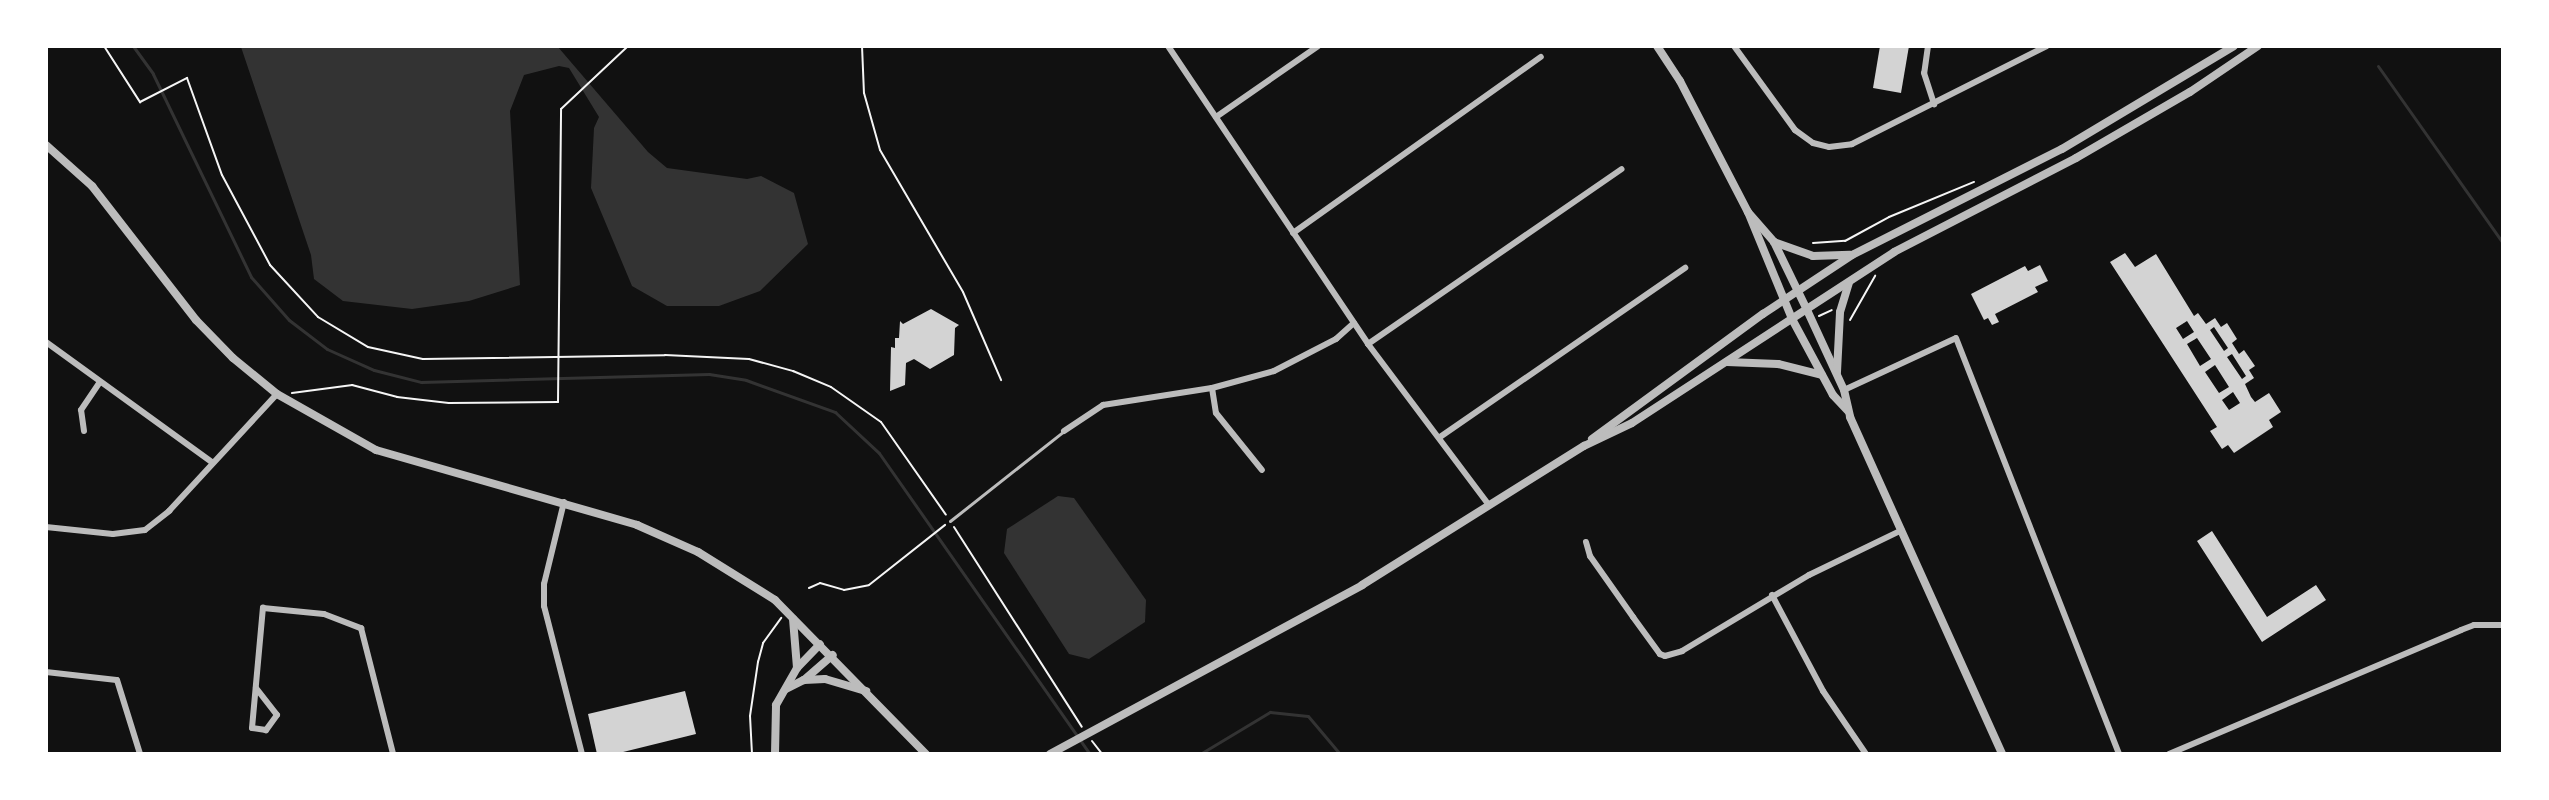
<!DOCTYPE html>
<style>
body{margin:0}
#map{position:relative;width:2549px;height:800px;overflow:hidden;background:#111;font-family:"Sofia Sans Condensed",sans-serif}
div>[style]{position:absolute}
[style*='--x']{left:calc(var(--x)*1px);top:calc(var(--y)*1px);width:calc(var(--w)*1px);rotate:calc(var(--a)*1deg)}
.water>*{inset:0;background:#333}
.stream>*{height:3px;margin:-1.5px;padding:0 1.5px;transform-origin:1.5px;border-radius:1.5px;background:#333}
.building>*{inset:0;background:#d3d3d3}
.path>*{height:2px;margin:-1px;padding:0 1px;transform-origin:1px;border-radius:1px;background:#f5f5f5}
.service>*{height:3px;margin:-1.5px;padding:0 1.5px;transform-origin:1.5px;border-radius:1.5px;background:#bcbcbc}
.minor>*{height:6px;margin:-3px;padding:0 3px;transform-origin:3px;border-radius:3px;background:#bcbcbc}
.tertiary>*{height:8px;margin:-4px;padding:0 4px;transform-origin:4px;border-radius:4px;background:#bcbcbc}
span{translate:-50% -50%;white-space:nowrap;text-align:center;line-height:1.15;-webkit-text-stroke:4.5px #fff;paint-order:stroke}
.frame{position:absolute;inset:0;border:48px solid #fff;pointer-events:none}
</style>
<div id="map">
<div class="water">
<i style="clip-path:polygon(241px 47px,558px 47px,648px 152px,667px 168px,747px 179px,761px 176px,794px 193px,808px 244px,760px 291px,719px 306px,667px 306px,632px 286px,591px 188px,594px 128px,599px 117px,569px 68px,559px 66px,524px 75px,510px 111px,520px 285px,469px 301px,412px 309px,343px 301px,314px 279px,311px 255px)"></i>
<i style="clip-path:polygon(1058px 496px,1074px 498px,1146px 600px,1145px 622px,1089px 659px,1069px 654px,1004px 553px,1007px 529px)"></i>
</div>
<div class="stream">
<i style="--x:133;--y:46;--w:34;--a:54"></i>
<i style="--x:153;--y:74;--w:225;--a:64.2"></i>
<i style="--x:251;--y:277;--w:57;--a:48.5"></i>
<i style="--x:289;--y:320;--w:48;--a:37.3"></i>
<i style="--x:327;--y:349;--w:51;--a:24.1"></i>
<i style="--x:374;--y:370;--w:49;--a:14.3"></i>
<i style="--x:421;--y:382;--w:288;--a:-1.6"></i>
<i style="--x:709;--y:374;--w:37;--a:9"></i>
<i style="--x:746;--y:380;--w:95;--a:19.8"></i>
<i style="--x:835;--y:412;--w:60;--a:43"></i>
<i style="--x:879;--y:453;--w:368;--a:55"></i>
<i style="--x:2378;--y:66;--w:215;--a:54.8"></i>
<i style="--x:1200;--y:754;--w:82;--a:-31"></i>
<i style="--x:1270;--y:712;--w:38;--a:6"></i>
<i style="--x:1308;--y:716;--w:50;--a:49.9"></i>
</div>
<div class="building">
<i style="clip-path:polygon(1880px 46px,1909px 46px,1901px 93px,1873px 88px)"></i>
<i style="clip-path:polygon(evenodd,2125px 253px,2135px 267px,2156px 254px,2194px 316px,2198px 313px,2206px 324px,2215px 318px,2221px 327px,2227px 323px,2237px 339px,2232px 343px,2239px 354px,2244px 350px,2255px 366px,2249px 370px,2254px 378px,2245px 384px,2251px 397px,2255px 402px,2269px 393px,2281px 412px,2269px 420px,2273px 427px,2234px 453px,2228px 445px,2222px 449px,2210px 431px,2217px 427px,2110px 262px,2125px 253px,2187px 321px,2194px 332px,2183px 339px,2176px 328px,2187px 321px,2125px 253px,2214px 327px,2228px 348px,2224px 351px,2210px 330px,2214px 327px,2125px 253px,2197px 338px,2211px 359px,2200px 366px,2187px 344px,2197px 338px,2125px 253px,2232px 354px,2246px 376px,2242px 379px,2227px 357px,2232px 354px,2125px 253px,2215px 365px,2229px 387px,2219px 393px,2205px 372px,2215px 365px,2125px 253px,2233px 392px,2240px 403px,2229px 410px,2222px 400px,2233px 392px)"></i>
<i style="clip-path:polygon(2040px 265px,2048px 281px,2035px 287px,2038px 292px,1995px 314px,1999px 322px,1992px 325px,1988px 318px,1984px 320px,1971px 294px,2025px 266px,2028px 271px)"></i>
<i style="clip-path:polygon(931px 309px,959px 325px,955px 328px,954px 355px,930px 369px,914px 359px,906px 363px,905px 385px,890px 391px,891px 347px,895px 348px,895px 338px,899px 338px,900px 321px,903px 324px)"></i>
<i style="clip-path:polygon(2212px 531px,2267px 617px,2316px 585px,2326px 600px,2262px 642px,2197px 541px)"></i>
<i style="clip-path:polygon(685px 691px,696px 734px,615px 754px,597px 754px,588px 714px)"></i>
</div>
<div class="path">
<i style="--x:104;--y:46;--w:67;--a:57.3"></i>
<i style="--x:140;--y:102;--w:53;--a:-27.1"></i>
<i style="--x:187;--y:78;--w:103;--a:70.2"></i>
<i style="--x:222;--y:175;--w:102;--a:61.9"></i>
<i style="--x:270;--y:265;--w:71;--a:47.3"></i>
<i style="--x:318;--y:317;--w:58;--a:31"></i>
<i style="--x:368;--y:347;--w:56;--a:12.3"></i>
<i style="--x:423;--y:359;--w:242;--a:-0.9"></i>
<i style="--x:665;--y:355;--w:84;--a:2.7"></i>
<i style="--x:749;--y:359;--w:46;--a:15.3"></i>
<i style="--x:793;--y:371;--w:41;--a:22.8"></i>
<i style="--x:831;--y:387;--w:61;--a:35"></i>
<i style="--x:881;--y:422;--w:113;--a:55"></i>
<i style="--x:862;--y:46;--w:47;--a:87.6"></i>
<i style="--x:864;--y:93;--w:59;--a:74.3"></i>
<i style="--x:880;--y:150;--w:164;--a:59.7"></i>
<i style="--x:963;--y:292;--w:96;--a:66.6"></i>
<i style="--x:1813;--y:243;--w:32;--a:-4"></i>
<i style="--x:1845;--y:241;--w:50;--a:-28.6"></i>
<i style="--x:1889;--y:217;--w:92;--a:-22.4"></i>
<i style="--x:1819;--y:316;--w:14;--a:-25"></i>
<i style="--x:1850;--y:320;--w:51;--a:-60.4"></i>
<i style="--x:292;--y:393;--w:61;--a:-7.6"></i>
<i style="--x:352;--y:385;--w:47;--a:14.9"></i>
<i style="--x:397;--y:397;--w:52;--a:6.6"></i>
<i style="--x:449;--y:403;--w:109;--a:-0.5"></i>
<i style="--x:558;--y:402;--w:293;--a:-89.4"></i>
<i style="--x:561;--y:109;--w:92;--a:-43.2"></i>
<i style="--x:954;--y:527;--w:237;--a:57.4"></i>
<i style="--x:809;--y:588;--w:12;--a:-24"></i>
<i style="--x:820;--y:583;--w:25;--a:16"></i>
<i style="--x:844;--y:590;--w:25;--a:-11"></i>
<i style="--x:869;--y:585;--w:97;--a:-38.3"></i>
<i style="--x:1092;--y:741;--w:16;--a:52"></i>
<i style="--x:752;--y:754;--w:38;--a:-93"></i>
<i style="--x:750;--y:716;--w:55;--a:-81.6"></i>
<i style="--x:758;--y:662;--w:20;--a:-75"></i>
<i style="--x:763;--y:643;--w:31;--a:-54"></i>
</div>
<div class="service">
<i style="--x:950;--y:521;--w:145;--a:-38.3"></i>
</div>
<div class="minor">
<i style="--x:1168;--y:46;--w:359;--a:56.1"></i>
<i style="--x:1368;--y:344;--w:201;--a:53.1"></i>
<i style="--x:1734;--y:46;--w:104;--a:54"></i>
<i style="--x:1795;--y:130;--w:22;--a:36"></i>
<i style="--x:1813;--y:143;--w:16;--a:14"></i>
<i style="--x:1829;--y:147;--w:23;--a:-7"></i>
<i style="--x:1852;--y:144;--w:218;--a:-26.7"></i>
<i style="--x:1928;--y:46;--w:27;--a:98"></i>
<i style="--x:1924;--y:73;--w:33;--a:72"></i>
<i style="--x:1216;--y:117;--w:124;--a:-34.8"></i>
<i style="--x:1293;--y:233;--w:304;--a:-35.4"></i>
<i style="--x:46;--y:342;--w:205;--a:35.9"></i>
<i style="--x:1368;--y:344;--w:308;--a:-34.6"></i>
<i style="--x:1212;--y:388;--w:25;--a:81"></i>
<i style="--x:1216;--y:413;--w:73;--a:51.1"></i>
<i style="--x:1844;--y:390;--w:123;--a:-24.9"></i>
<i style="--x:1956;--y:338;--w:447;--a:68.6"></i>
<i style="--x:84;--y:431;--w:21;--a:-98"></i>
<i style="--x:81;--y:410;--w:32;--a:-56"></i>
<i style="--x:1064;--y:431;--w:47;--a:-33.7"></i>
<i style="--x:1103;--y:405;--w:110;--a:-8.9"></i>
<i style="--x:1212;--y:388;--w:64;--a:-15.3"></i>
<i style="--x:1274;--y:371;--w:70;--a:-27.3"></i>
<i style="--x:1336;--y:339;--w:24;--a:-42"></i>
<i style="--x:1440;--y:437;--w:298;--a:-34.6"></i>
<i style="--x:564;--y:502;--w:84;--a:103.7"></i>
<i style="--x:544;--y:584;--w:22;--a:90"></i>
<i style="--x:544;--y:606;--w:153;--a:75.6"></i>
<i style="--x:46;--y:527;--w:67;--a:6"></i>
<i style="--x:113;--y:534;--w:32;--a:-7"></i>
<i style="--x:145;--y:530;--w:31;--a:-38"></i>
<i style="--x:169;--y:511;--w:159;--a:-47.3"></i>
<i style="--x:1586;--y:542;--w:15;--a:74"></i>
<i style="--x:1590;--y:556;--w:75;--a:54.8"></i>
<i style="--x:1633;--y:617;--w:46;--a:53.9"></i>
<i style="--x:1660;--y:654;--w:5;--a:22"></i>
<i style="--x:1665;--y:656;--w:18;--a:-16"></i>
<i style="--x:1682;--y:651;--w:148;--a:-30.9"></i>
<i style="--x:1809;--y:575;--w:103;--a:-25.8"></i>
<i style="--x:1772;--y:595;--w:109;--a:62"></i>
<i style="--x:1823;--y:691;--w:76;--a:55.7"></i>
<i style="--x:46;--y:672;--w:71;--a:6.4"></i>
<i style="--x:117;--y:680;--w:77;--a:72.7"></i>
<i style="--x:256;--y:688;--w:34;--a:52"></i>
<i style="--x:277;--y:715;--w:19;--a:126"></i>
<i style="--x:266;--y:730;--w:14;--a:-172"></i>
<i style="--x:252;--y:728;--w:121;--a:-84.8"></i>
<i style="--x:263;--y:608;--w:61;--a:5.6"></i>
<i style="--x:324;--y:614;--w:40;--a:21"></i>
<i style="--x:361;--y:628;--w:130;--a:75.7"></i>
<i style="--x:2169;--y:754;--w:317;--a:-23"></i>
<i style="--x:2461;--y:630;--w:14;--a:-21"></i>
<i style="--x:2474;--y:625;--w:28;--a:0"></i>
</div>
<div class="tertiary">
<i style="--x:1657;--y:46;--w:42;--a:56.7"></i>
<i style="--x:1680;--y:81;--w:148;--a:62.6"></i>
<i style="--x:1748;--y:212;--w:116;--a:67.6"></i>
<i style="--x:1792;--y:319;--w:86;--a:61.7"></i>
<i style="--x:1833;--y:395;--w:21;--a:47"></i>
<i style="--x:46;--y:145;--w:62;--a:41.7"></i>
<i style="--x:92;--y:186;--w:170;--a:52.2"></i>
<i style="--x:196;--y:320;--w:53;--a:45.8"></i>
<i style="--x:233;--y:358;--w:57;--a:39.3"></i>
<i style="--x:277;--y:394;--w:114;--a:29.5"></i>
<i style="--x:376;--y:450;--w:272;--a:16"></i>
<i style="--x:637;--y:525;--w:67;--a:23.9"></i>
<i style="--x:698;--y:552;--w:91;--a:31.9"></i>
<i style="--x:775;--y:600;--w:216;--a:45.6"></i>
<i style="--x:1748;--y:212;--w:40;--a:49"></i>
<i style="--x:1774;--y:242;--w:76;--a:64.1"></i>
<i style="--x:1807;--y:310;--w:88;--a:65.2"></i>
<i style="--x:1844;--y:390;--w:28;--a:77"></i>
<i style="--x:1850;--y:417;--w:370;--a:65.7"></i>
<i style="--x:1774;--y:242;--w:41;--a:19.7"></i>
<i style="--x:1813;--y:256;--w:37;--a:-2"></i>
<i style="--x:1727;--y:362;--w:51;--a:2.2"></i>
<i style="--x:1778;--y:364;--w:45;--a:14"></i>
<i style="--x:1837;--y:372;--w:60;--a:-87.1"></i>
<i style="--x:1840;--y:312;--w:31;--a:-73"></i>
<i style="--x:1592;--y:439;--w:212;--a:-36.2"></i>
<i style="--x:1763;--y:314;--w:107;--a:-33.5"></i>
<i style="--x:1852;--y:255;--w:235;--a:-26.8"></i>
<i style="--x:2062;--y:149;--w:200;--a:-30.9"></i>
<i style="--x:793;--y:619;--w:49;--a:85.3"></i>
<i style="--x:804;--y:680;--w:21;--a:-3"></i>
<i style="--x:825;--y:679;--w:43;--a:16.3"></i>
<i style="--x:786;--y:689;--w:20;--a:-27"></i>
<i style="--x:804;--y:680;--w:38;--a:-41"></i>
<i style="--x:775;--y:754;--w:49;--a:-88.8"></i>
<i style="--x:776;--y:705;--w:43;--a:-60.4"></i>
<i style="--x:797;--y:668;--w:33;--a:-46"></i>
<i style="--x:1050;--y:754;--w:355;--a:-28.4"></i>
<i style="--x:1362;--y:585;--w:262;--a:-32.1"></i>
<i style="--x:1584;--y:446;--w:53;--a:-25.6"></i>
<i style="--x:1632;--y:423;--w:313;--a:-33.1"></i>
<i style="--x:1894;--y:252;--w:205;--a:-27.3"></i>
<i style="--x:2076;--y:158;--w:132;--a:-30.1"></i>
<i style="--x:2190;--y:92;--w:82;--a:-34.1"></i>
</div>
<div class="frame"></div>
</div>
